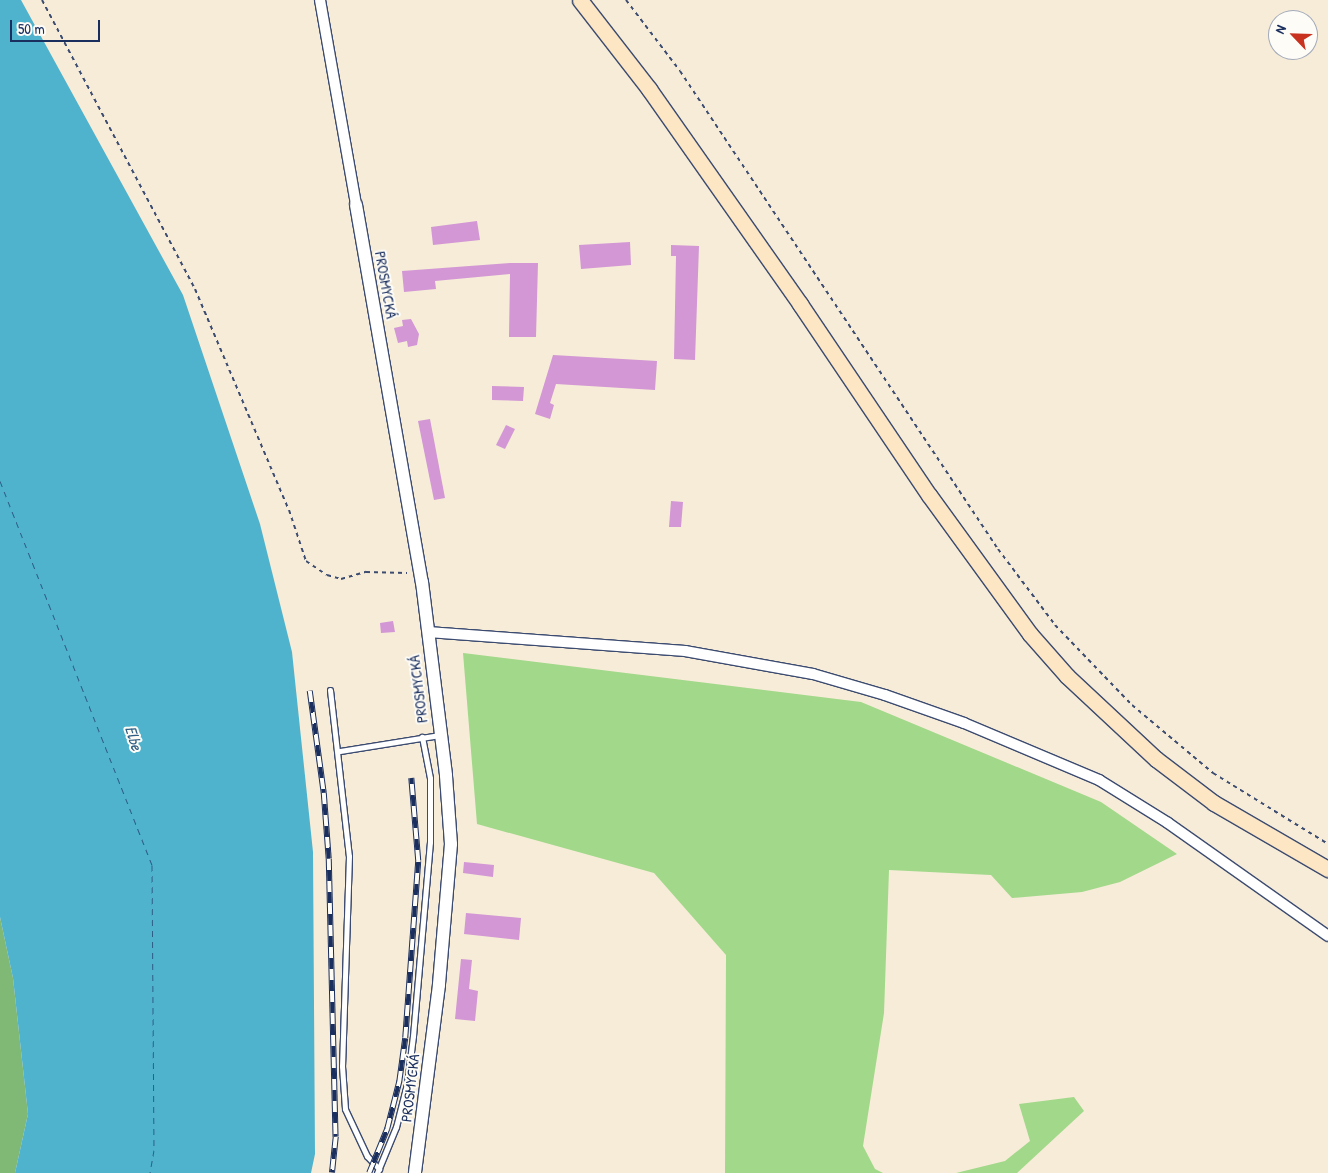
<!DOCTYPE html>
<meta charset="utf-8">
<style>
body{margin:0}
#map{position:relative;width:1328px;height:1173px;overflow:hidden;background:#f6ecd8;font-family:"Patrick Hand",sans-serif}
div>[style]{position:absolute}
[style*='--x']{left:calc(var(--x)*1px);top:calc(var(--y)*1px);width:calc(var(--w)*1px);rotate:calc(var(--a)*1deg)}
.green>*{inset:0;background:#a1d889}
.forest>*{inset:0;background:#80b875}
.water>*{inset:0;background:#4fb3ce}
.ferry>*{height:1px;margin-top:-0.5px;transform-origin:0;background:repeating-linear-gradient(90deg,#2d5d85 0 6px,transparent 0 11px)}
.building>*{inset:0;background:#d297d4}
.path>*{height:2px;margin-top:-1px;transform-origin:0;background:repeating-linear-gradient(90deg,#3c4b70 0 4px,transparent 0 8px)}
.roads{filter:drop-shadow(1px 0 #3c4b70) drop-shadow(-1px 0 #3c4b70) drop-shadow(0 1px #3c4b70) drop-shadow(0 -1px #3c4b70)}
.service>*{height:5px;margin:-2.5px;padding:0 2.5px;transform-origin:2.5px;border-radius:2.5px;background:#fff}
.minor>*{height:10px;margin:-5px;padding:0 5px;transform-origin:5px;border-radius:5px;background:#fff}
.tertiary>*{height:12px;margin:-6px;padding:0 6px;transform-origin:6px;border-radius:6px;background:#fff}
.secondary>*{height:15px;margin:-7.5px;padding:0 7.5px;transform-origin:7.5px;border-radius:7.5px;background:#fce6c4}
.rail>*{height:5.5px;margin-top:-2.75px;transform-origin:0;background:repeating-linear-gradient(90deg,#fdfcf7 0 11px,#1b2f5e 0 22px);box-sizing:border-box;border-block:1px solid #1b2f5e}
span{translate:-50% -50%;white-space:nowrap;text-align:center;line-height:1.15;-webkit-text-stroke:4px #fdfcf7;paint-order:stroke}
.street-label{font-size:15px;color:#1b2f5e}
.water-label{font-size:16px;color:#2d5d85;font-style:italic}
.north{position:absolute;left:1268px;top:10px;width:50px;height:50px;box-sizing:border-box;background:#fdfcf7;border:1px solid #a3aaba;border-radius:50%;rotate:294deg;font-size:14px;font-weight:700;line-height:20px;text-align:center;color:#1b2f5e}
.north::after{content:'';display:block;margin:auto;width:18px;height:22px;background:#c8321e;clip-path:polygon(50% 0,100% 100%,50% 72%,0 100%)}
.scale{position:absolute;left:10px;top:20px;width:90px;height:22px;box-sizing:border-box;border:2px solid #1b2f5e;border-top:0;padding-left:6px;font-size:15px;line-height:18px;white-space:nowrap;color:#1b2f5e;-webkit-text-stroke:4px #fdfcf7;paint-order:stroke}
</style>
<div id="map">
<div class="green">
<i style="clip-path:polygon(463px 653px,861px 702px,1101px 802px,1177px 854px,1120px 882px,1082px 892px,1012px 898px,991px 875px,889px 870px,884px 1013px,863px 1146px,875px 1169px,883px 1173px,725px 1173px,726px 955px,654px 873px,477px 824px)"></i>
<i style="clip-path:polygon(1074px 1097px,1084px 1111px,1017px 1173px,956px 1173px,1005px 1161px,1030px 1141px,1019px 1104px)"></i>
</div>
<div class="forest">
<i style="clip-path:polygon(0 917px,13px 978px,28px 1114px,15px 1173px,0 1173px)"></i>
</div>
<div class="water">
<i style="clip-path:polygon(0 0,21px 0,183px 295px,260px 524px,292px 652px,313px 852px,315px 1154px,311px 1173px,15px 1173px,28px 1114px,13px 978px,0 917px)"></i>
</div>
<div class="ferry">
<i style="--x:0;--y:481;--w:413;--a:68.4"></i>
<i style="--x:152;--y:865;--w:285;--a:89.6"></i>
<i style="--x:154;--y:1150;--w:23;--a:100"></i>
</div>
<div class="building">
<i style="clip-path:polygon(477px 221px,480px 240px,433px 245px,431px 227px)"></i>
<i style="clip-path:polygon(630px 242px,631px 265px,581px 269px,579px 245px)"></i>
<i style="clip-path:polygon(671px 245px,699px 246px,695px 360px,674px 359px,676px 256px,671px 256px)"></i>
<i style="clip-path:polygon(510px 263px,538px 263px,536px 337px,509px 337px,510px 274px,435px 281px,436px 289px,404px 292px,402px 271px)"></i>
<i style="clip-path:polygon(411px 319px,419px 334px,417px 345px,408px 347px,407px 341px,398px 343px,394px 328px,403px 326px,402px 320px)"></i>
<i style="clip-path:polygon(553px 355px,657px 361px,655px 390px,556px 384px,550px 403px,554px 405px,550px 419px,535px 414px)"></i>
<i style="clip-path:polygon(492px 386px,524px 387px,523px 401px,492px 400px)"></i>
<i style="clip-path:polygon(430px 419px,445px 498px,434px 500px,418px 421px)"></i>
<i style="clip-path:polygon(506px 425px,515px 429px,505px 449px,496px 445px)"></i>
<i style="clip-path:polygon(671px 501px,683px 502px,681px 527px,669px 527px)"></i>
<i style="clip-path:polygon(393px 621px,395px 632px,381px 633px,380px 623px)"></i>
<i style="clip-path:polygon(464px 862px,494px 865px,493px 877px,463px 873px)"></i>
<i style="clip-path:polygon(466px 913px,521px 918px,519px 940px,464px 934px)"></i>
<i style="clip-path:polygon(461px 959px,472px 960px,469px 989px,478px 991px,475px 1021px,455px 1019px)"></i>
</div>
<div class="path">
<i style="--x:42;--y:0;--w:327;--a:62.1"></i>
<i style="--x:195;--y:289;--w:240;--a:67"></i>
<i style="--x:289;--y:510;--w:54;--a:71.6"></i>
<i style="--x:306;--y:561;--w:25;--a:34"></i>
<i style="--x:327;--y:575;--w:15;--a:16"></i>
<i style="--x:341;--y:579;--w:26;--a:-16"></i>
<i style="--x:366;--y:572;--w:41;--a:1.4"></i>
<i style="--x:626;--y:0;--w:89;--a:52.7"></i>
<i style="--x:680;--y:71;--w:574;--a:56.37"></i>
<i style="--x:998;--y:549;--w:95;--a:53.1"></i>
<i style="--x:1055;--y:625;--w:111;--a:46.1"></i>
<i style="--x:1132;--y:705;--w:106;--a:40"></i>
<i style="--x:1213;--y:773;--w:135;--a:31.7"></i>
</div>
<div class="roads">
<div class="service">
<i style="--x:330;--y:690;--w:167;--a:83.5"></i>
<i style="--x:349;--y:856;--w:210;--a:91.9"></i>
<i style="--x:342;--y:1066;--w:43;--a:86"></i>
<i style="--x:345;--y:1109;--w:52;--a:64.9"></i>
<i style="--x:367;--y:1156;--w:18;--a:47"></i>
<i style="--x:340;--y:751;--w:101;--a:-9.1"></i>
<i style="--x:377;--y:1173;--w:50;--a:-67.6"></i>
<i style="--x:396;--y:1127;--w:44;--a:-75.7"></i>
<i style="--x:407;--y:1084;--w:48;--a:-82.9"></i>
<i style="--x:413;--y:1036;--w:195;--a:-85"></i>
<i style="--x:430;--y:842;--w:64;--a:-90"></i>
<i style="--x:430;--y:778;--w:42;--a:-101"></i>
</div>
<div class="minor">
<i style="--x:320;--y:0;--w:208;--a:80"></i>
<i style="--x:428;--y:632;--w:258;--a:4.2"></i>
<i style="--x:685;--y:651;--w:130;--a:10.2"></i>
<i style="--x:813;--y:674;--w:75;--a:16.3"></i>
<i style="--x:885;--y:695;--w:84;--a:19.5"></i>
<i style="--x:964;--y:723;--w:147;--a:22.9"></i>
<i style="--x:1099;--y:780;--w:81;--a:31.9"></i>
<i style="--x:1168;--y:823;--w:196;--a:35.2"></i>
</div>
<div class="tertiary">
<i style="--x:356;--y:205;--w:383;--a:80.1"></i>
<i style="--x:422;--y:582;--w:195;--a:82.9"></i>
<i style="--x:446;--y:776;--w:68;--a:85.8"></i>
<i style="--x:451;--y:844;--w:142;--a:94.9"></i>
<i style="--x:439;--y:985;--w:190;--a:97.3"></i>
</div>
<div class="secondary">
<i style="--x:580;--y:0;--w:113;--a:52.2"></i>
<i style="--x:649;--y:89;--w:263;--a:54.9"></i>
<i style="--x:800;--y:304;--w:230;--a:56"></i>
<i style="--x:929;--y:495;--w:172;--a:54"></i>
<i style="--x:1030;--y:634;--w:56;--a:48.6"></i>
<i style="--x:1067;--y:676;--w:122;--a:43"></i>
<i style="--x:1156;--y:759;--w:73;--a:37.2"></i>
<i style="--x:1214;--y:803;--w:132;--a:30.1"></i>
</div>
</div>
<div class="rail">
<i style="--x:310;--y:691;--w:103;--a:82.2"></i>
<i style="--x:324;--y:793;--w:66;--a:85.7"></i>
<i style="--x:329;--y:859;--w:278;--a:88.6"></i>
<i style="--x:336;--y:1137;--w:36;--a:96"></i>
<i style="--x:369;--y:1173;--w:48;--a:-67.8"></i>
<i style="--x:387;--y:1129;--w:49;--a:-75.7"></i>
<i style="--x:399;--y:1082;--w:44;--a:-82.2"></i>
<i style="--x:405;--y:1038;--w:177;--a:-85.8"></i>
<i style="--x:418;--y:861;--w:83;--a:-94.8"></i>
</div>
<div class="street-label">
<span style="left:386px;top:285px;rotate:80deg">PROSMYCKÁ</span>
<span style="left:418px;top:689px;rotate:-97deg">PROSMYCKÁ</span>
<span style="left:410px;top:1088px;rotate:-83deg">PROSMYCKÁ</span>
</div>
<div class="water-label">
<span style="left:134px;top:738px;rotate:73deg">Elbe</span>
</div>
<div class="north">N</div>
<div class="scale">50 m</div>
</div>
